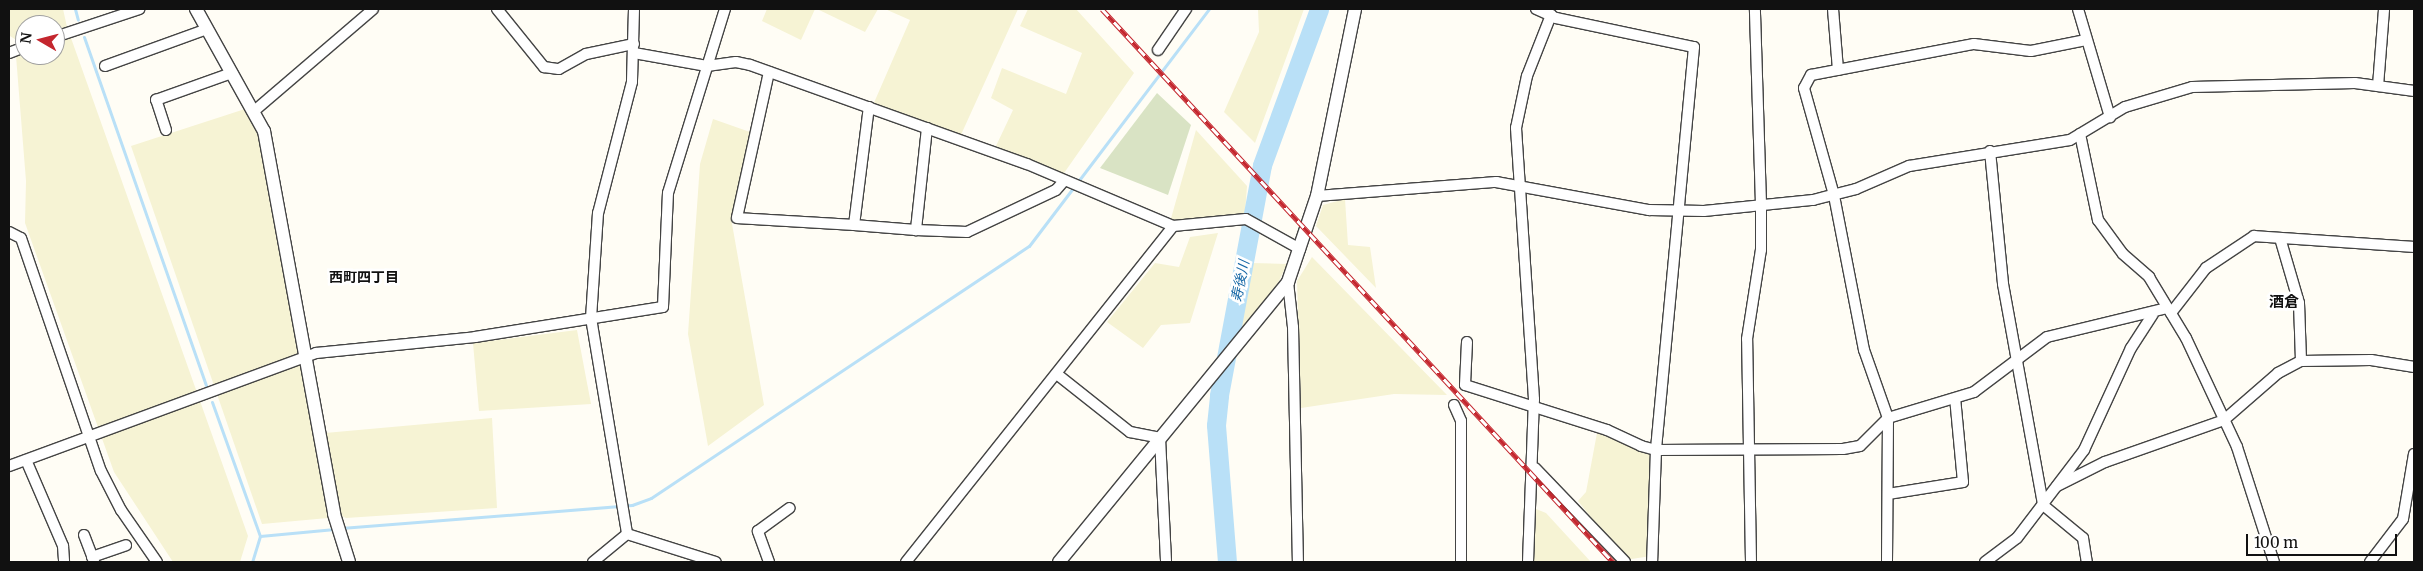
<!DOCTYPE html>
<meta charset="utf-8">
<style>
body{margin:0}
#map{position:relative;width:2423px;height:571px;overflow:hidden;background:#fffdf5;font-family:Merriweather,"Noto Sans JP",serif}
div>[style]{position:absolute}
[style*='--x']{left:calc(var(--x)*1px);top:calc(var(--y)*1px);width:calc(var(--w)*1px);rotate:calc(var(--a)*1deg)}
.farmland>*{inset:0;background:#f6f3d4}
.cemetery>*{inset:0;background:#d9e3c4}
.stream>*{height:3px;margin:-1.5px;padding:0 1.5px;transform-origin:1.5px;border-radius:1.5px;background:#b9e0f7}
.river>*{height:19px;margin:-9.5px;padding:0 9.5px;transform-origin:9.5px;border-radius:9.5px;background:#b9e0f7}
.roads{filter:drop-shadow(1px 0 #444) drop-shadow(-1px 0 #444) drop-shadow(0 1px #444) drop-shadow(0 -1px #444)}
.minor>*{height:10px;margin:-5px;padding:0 5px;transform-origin:5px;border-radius:5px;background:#fff}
.tertiary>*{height:12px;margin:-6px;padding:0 6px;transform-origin:6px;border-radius:6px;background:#fff}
.rail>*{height:5px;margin-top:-2.5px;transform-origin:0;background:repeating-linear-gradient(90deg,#fff 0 9px,#c4262e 0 18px);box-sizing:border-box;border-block:1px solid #c4262e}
span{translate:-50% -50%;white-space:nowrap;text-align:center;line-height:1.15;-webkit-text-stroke:5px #fff;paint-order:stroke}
.neighbourhood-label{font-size:14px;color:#111;font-weight:700}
.water-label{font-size:14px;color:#1768a6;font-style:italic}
.quarter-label{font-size:15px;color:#111;font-weight:700}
.frame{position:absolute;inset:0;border:10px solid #111;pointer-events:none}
.north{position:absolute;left:15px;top:15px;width:50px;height:50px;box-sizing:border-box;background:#fff;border:1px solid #a0a0a0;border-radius:50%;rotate:278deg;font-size:14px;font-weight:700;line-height:20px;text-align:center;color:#111}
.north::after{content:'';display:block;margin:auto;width:18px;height:22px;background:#c4262e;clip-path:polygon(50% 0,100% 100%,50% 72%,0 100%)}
.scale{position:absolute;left:2246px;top:534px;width:151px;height:22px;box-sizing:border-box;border:2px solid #111;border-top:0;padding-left:6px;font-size:15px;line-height:18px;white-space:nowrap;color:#111;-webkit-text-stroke:4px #fff;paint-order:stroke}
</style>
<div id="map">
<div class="farmland">
<i style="clip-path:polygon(9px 9px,63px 9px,67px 27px,55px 31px,55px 25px,25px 25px,25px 42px,21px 43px,10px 36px)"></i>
<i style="clip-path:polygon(767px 9px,815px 9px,801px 40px,762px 21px)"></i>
<i style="clip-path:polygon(817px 9px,878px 9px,865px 32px)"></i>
<i style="clip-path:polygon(885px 9px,1018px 9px,960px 137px,873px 105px,910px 20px)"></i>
<i style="clip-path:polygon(1028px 9px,1076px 9px,1134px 73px,1062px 176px,996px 146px,1013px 110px,991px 98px,1002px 68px,1066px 94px,1082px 53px,1020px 26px)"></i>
<i style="clip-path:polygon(1258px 9px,1304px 9px,1255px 143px,1224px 112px,1259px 32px)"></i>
<i style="clip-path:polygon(71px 38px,248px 536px,240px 562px,173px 562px,114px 472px,25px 223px,26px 181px,16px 56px,55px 55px,55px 43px)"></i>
<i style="clip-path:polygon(245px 109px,261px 138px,328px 518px,262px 524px,131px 146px)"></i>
<i style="clip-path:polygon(713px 119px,750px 132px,731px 218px,764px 405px,708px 446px,688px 334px,700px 164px)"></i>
<i style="clip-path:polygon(1196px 130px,1247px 186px,1245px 213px,1184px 225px,1170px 222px)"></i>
<i style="clip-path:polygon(1345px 199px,1348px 245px,1370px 247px,1376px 288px,1316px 226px,1323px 205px)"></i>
<i style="clip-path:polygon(1218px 233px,1190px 323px,1161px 325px,1143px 348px,1107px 322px,1155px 263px,1179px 267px,1190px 237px)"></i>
<i style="clip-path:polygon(1312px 257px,1447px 395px,1394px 394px,1301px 408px,1297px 281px)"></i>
<i style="clip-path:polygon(1251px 263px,1287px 264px,1271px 298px,1235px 338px)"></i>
<i style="clip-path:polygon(577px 330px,591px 404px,479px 411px,473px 343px)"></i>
<i style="clip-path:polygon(492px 418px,497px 508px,346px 518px,340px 515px,325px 433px)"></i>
<i style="clip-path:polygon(1597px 433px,1652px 454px,1651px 556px,1625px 560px,1578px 501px,1586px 492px)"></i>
<i style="clip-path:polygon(1536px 509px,1546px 513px,1591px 562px,1532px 562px)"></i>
</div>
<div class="cemetery">
<i style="clip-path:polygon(1157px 93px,1191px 125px,1168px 195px,1100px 168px)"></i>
</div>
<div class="stream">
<i style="--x:75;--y:9;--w:11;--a:75"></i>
<i style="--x:84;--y:37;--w:369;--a:70.7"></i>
<i style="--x:212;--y:402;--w:142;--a:70.3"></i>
<i style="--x:260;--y:536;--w:27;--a:107"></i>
<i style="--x:341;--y:528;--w:292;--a:-4.5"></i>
<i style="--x:632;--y:505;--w:20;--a:-20"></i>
<i style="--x:651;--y:498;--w:454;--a:-33.7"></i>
<i style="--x:1029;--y:246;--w:298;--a:-52.8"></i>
<i style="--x:260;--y:536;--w:75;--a:-5.3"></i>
</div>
<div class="river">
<i style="--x:1227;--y:562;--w:137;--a:-94.6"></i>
<i style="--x:1216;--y:425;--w:30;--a:-84"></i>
<i style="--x:1219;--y:395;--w:234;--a:-79.4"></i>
<i style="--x:1262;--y:165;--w:166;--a:-69.9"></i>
</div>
<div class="roads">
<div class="minor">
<i style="--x:497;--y:9;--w:75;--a:51"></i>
<i style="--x:544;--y:67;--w:15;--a:8"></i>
<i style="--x:559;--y:69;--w:31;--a:-29"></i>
<i style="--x:586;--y:54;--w:49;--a:-11.8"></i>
<i style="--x:634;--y:9;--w:73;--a:91.6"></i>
<i style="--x:632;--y:82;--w:135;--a:104.5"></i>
<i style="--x:598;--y:213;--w:105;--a:93.8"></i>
<i style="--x:591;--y:318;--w:219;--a:80.5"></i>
<i style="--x:627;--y:534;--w:93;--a:17.5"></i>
<i style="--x:1536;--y:9;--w:22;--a:24"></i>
<i style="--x:1556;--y:18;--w:141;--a:11.9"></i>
<i style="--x:1694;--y:47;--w:405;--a:95.4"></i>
<i style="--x:1656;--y:450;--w:112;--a:92"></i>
<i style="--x:1833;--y:9;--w:61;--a:85.3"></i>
<i style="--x:2078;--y:9;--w:113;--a:73.5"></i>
<i style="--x:55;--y:37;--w:89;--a:-18.4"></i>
<i style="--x:1158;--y:50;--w:50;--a:-55.7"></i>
<i style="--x:9;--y:53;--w:17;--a:-21"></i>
<i style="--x:634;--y:53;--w:74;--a:10.1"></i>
<i style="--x:707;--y:66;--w:29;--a:-8"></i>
<i style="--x:736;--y:62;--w:14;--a:12"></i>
<i style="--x:750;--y:65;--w:294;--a:19.7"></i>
<i style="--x:1027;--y:164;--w:159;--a:23"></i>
<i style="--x:1173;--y:226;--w:73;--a:-5.5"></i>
<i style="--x:1246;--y:219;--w:62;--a:29.1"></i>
<i style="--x:105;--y:66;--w:109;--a:-19.9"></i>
<i style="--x:769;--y:72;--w:149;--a:102.4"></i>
<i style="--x:737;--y:218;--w:117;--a:3.4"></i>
<i style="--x:854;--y:225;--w:119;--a:-82.8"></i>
<i style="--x:2378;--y:86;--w:77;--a:-85.5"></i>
<i style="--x:253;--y:112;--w:158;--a:-40.6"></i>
<i style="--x:927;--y:128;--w:103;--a:96.2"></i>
<i style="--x:916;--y:230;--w:51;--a:2.2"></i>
<i style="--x:967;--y:232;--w:98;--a:-25.3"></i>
<i style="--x:1056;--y:190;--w:11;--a:-49"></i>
<i style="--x:166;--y:130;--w:32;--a:-108"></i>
<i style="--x:156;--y:100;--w:81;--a:-19.6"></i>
<i style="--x:2080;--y:134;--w:88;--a:78.2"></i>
<i style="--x:2098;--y:220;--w:42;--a:53.7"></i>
<i style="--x:2123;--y:254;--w:35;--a:41"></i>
<i style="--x:2149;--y:277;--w:71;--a:58.8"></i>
<i style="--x:2186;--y:338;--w:120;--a:64.9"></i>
<i style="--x:2237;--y:447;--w:121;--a:72.2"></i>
<i style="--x:1990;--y:151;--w:134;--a:84.4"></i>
<i style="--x:2003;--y:284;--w:225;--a:79.7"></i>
<i style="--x:2043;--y:505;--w:52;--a:39.5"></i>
<i style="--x:2083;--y:538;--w:24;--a:81"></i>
<i style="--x:1317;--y:196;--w:180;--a:-4.5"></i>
<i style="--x:1496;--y:182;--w:156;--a:10.4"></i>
<i style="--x:1649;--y:210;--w:55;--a:1"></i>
<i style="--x:1704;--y:211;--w:110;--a:-5.8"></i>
<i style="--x:1813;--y:200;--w:44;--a:-14.3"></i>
<i style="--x:1856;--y:189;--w:58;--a:-23.5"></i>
<i style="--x:1909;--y:166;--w:163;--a:-9.2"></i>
<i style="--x:2070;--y:140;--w:64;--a:-31"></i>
<i style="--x:2125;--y:107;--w:70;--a:-16.6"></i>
<i style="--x:2192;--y:87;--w:163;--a:-1.4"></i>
<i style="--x:2355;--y:83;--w:60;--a:7.7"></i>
<i style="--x:854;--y:225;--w:62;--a:4.6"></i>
<i style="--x:9;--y:232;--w:13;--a:27"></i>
<i style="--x:21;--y:238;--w:246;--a:71.1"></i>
<i style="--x:101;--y:471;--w:44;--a:62.9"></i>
<i style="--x:121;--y:510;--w:63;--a:55.3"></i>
<i style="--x:2280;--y:238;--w:68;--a:73.7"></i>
<i style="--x:2299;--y:303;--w:58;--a:88"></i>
<i style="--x:1288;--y:282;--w:45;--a:83.7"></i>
<i style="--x:1293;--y:327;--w:235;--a:88.8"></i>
<i style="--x:2171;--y:313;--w:57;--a:-52.1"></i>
<i style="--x:2206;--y:268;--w:58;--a:-33.7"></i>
<i style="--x:2254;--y:236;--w:160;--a:3.9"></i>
<i style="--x:1467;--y:342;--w:43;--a:92.7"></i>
<i style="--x:1465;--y:385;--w:149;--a:17.6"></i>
<i style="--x:1607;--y:430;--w:38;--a:25"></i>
<i style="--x:1641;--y:446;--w:16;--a:15"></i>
<i style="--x:1656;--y:450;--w:187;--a:-0.3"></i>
<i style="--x:1843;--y:449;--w:17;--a:-10"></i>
<i style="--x:1860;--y:446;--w:40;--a:-45"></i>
<i style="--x:1888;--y:418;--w:90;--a:-16.8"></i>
<i style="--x:1974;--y:392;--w:91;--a:-37"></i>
<i style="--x:2047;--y:337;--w:123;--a:-13.6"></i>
<i style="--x:1058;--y:375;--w:92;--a:38.4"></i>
<i style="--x:1130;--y:432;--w:31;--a:11"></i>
<i style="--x:1160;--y:438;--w:124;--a:87.2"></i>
<i style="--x:1454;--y:405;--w:17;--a:66"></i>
<i style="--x:1461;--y:421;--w:141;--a:90"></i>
<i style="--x:26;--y:460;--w:94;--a:66.7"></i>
<i style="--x:63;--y:546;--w:16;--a:86"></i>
<i style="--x:9;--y:466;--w:327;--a:-20.2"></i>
<i style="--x:316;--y:353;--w:160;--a:-5.7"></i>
<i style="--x:475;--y:337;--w:190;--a:-9.1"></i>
<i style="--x:663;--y:307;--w:114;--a:-87.5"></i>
<i style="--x:668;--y:193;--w:193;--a:-72.8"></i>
<i style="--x:1535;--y:468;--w:130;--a:46.2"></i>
<i style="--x:2057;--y:486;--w:54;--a:-26.6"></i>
<i style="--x:2105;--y:462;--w:126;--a:-19.4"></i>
<i style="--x:2224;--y:420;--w:72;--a:-41"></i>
<i style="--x:2278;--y:373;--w:26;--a:-28"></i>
<i style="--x:2301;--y:361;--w:70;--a:-0.8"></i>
<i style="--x:2371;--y:360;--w:44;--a:9.2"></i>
<i style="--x:1888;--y:494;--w:76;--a:-9.1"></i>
<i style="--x:1963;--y:482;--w:84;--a:-95.4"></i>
<i style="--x:84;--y:535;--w:28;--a:69"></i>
<i style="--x:92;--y:557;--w:36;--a:-19"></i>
<i style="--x:593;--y:562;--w:44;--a:-39.5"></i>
<i style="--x:769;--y:562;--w:33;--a:-110"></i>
<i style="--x:758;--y:531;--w:39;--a:-36"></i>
<i style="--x:906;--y:562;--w:429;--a:-51.5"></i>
<i style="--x:1528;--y:562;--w:163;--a:-87.9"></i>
<i style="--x:1534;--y:399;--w:272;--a:-93.8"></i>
<i style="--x:1516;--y:128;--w:53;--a:-78.1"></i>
<i style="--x:1527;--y:76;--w:66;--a:-68.5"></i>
<i style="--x:1751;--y:562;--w:223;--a:-91"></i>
<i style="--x:1747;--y:339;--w:90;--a:-81.1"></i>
<i style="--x:1761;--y:250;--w:46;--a:-90"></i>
<i style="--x:1761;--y:204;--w:195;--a:-91.8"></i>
<i style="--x:1887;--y:562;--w:144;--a:-89.6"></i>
<i style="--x:1888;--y:418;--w:72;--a:-109.4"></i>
<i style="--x:1864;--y:350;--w:158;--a:-101"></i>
<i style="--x:1834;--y:195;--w:111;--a:-105.7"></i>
<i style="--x:1804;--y:88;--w:15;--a:-62"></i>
<i style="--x:1811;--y:75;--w:166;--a:-10.8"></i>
<i style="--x:1974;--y:44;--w:57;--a:7"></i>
<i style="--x:2031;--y:51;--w:56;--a:-11.3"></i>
<i style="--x:1985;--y:562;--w:40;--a:-37"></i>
<i style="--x:2017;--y:538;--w:111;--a:-52.7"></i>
<i style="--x:2084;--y:450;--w:112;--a:-65.3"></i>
<i style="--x:2131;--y:348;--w:40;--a:-57.1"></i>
<i style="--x:2370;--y:562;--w:54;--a:-52.5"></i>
<i style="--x:2403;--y:519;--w:66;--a:-80.4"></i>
</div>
<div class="tertiary">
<i style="--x:196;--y:9;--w:140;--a:60.9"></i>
<i style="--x:264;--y:131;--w:389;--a:79.6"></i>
<i style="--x:334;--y:514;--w:50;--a:72.6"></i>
<i style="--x:1059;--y:562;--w:362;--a:-50.7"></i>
<i style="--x:1288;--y:282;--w:91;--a:-71.4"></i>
<i style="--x:1317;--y:196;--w:191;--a:-78.5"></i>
</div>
</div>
<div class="rail">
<i style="--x:1102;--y:9;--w:753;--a:47.26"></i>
</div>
<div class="neighbourhood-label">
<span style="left:364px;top:277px">西町四丁目</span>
</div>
<div class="water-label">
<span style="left:1240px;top:281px;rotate:-79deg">寿後川</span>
</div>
<div class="quarter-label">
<span style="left:2284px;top:302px">酒倉</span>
</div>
<div class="frame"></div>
<div class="north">N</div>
<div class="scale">100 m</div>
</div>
